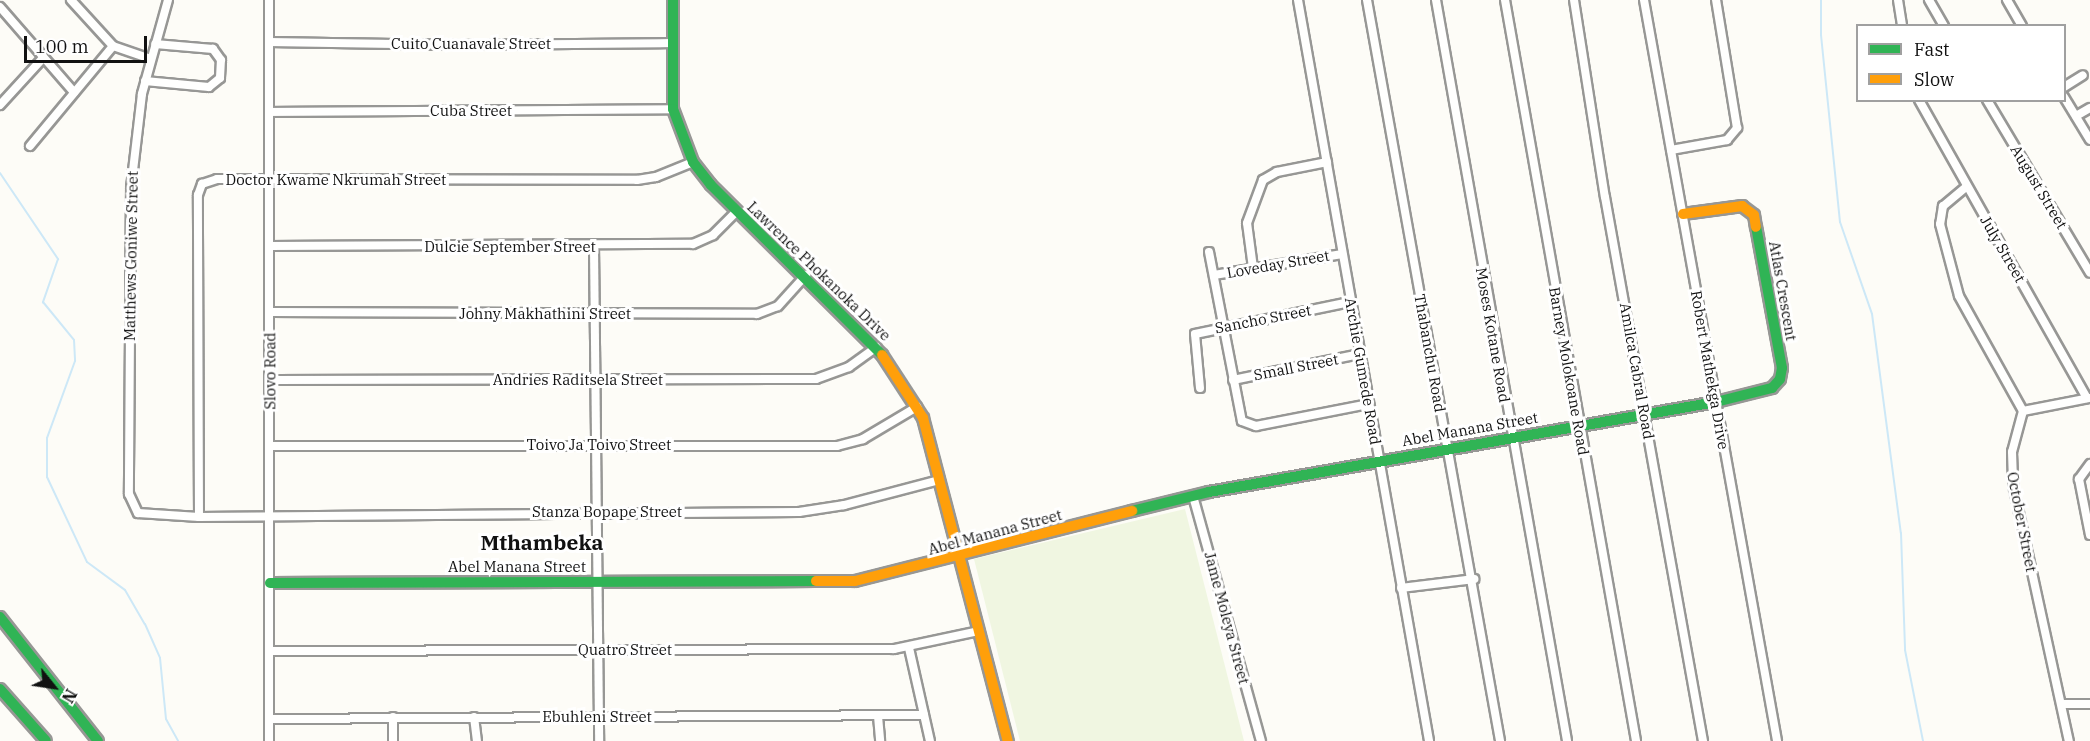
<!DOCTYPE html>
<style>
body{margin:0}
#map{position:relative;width:2090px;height:741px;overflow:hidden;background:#fdfcf7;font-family:"IBM Plex Serif",serif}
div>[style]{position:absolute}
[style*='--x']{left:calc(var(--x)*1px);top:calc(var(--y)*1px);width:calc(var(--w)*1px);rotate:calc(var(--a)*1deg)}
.pitch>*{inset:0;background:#f0f6e1}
.stream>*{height:2px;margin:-1px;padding:0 1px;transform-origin:1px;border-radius:1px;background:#cde8f7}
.roads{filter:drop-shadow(2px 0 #979795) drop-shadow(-2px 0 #979795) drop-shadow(0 2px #979795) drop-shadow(0 -2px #979795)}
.street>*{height:8px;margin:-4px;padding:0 4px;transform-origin:4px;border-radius:4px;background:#fffffe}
.fast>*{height:10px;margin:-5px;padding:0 5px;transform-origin:5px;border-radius:5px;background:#30b455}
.slow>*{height:10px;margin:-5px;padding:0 5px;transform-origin:5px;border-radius:5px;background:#ff9f0a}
span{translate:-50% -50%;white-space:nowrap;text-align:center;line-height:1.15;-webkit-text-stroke:6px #fff;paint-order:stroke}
.street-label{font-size:15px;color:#111}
.district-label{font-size:21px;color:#111;font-weight:700}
.legend{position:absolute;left:1856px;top:24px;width:210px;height:78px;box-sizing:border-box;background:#fff;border:2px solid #a0a0a0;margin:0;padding:8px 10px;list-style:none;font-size:18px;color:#111}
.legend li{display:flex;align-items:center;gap:12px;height:30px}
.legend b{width:30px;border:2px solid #a0a0a0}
.north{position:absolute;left:24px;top:657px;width:60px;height:60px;-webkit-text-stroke:4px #fff;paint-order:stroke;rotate:120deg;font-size:16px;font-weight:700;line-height:24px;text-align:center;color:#111}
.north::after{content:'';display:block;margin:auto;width:21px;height:27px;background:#111;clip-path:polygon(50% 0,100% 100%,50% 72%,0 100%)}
.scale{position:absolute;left:24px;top:36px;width:123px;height:27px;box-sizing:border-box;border:3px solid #111;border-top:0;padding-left:8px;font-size:18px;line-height:21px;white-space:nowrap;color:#111;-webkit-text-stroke:4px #fff;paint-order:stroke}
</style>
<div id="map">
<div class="pitch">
<i style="clip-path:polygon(1185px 509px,1244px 741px,1020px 741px,974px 559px)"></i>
</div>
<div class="stream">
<i style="--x:1821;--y:0;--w:35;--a:90"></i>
<i style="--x:1821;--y:35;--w:188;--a:84.2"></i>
<i style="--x:1840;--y:222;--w:97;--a:70.8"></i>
<i style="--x:1872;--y:314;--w:221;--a:82.5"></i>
<i style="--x:1901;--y:533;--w:117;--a:88"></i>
<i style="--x:1905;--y:650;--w:93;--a:78.8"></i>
<i style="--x:0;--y:173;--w:104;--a:56"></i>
<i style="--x:58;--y:259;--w:46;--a:109.2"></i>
<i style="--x:43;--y:302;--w:49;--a:50.8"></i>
<i style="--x:74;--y:340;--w:21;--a:87"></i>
<i style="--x:75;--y:361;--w:82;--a:110"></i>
<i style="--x:47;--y:438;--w:39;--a:90"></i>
<i style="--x:47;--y:477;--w:94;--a:64.8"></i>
<i style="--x:87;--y:562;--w:47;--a:36.4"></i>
<i style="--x:125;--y:590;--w:39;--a:60"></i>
<i style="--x:145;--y:624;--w:37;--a:66"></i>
<i style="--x:160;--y:658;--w:61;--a:84.4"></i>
<i style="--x:166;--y:719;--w:25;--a:61"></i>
</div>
<div class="roads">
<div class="street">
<i style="--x:71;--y:0;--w:62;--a:47.6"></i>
<i style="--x:113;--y:46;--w:40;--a:18.9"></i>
<i style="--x:168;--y:0;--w:98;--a:105.5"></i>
<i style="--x:142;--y:94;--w:95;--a:96.7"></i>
<i style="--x:131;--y:188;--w:306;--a:90.4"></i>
<i style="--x:129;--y:494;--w:21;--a:65"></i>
<i style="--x:138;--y:513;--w:61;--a:3.8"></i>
<i style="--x:199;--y:517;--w:600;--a:-0.48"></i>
<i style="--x:799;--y:512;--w:46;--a:-8.8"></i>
<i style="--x:844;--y:505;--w:98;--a:-14.7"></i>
<i style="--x:269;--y:0;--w:741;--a:90"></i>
<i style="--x:1298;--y:0;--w:752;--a:79.97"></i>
<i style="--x:1367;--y:0;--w:753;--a:79.82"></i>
<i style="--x:1436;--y:0;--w:752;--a:79.97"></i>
<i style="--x:1505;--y:0;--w:752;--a:79.97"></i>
<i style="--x:1574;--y:0;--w:199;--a:81.1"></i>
<i style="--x:1605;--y:197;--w:553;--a:79.79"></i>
<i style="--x:1644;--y:0;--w:753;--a:79.82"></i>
<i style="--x:1898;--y:0;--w:26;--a:81"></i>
<i style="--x:1929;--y:0;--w:30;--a:60"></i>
<i style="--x:2007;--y:0;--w:30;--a:60"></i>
<i style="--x:0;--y:7;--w:113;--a:49"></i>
<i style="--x:269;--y:42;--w:189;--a:0.9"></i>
<i style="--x:458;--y:45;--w:215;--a:-0.5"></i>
<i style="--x:145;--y:81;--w:64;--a:5.4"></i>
<i style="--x:209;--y:87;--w:14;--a:-39"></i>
<i style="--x:220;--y:78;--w:18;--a:-87"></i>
<i style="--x:221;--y:60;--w:14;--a:-126"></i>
<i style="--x:213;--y:49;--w:58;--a:-175.1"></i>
<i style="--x:2064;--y:87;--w:22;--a:-32"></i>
<i style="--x:2064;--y:97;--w:50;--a:58.8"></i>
<i style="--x:1919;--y:100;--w:342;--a:60.6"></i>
<i style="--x:1987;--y:100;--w:201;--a:59.2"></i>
<i style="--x:0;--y:105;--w:64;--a:-47.5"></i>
<i style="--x:269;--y:112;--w:404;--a:-0.4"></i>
<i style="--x:2076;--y:116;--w:16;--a:-30"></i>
<i style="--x:30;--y:146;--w:130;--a:-50.3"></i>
<i style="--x:1671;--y:150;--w:57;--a:-10.1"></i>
<i style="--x:1727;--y:140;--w:16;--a:-50"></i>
<i style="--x:1737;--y:128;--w:130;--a:-99.3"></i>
<i style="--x:1966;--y:187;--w:30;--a:140"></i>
<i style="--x:1943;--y:206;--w:18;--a:99"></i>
<i style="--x:1940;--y:224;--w:74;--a:75.2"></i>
<i style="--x:1959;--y:296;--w:132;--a:60.9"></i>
<i style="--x:2023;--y:411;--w:42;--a:105"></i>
<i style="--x:2012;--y:452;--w:33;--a:88"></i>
<i style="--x:2013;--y:485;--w:262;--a:77.7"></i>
<i style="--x:270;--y:246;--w:423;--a:-0.3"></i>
<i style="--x:693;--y:244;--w:22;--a:-24"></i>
<i style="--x:713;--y:235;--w:34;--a:-45"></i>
<i style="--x:594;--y:247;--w:494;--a:89.4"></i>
<i style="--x:1209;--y:252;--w:172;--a:79"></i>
<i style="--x:1242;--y:421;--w:15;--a:20"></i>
<i style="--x:1256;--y:426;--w:114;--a:-11.1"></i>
<i style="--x:1253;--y:268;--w:45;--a:-97.6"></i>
<i style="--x:1247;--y:223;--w:46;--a:-69.6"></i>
<i style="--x:1263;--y:180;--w:16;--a:-30"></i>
<i style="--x:1277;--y:172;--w:51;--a:-11.3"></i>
<i style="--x:1214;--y:275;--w:130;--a:-9.3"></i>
<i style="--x:270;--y:312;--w:487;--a:0.2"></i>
<i style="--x:757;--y:314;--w:22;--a:-21"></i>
<i style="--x:778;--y:306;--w:42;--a:-47.9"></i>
<i style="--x:270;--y:380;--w:546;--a:-0.1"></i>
<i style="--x:816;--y:379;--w:35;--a:-20"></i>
<i style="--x:849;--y:367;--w:34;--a:-36"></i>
<i style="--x:1233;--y:380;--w:130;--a:-11.6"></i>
<i style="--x:1200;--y:388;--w:54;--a:-95.3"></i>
<i style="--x:1195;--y:334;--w:158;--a:-11.7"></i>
<i style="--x:2023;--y:411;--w:67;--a:-11.1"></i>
<i style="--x:271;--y:446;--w:566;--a:0"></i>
<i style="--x:837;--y:446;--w:27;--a:-15"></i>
<i style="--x:863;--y:439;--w:63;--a:-30.7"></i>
<i style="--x:2090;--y:464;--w:19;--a:126"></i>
<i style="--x:2079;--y:479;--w:57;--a:78.9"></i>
<i style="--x:1193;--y:496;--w:254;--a:74.5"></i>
<i style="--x:199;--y:517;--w:322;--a:-90.2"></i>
<i style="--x:198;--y:195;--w:12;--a:-70"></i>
<i style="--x:202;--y:184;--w:16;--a:-18"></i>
<i style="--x:217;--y:179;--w:420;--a:0.1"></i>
<i style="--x:637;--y:180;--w:19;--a:-9"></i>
<i style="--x:656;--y:177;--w:40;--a:-22"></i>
<i style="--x:1401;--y:588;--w:74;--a:-7"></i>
<i style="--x:909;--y:648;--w:95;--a:77.3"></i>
<i style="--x:270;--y:651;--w:624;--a:-0.18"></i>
<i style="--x:894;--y:649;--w:87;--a:-12"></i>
<i style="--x:2062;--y:704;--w:28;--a:0"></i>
<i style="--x:878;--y:716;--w:25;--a:85"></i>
<i style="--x:393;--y:717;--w:24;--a:90"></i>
<i style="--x:474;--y:717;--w:24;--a:83"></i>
<i style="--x:270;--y:719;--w:654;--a:-0.35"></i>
</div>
<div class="fast">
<i style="--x:673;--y:0;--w:109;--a:90"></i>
<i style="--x:673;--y:109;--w:57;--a:69.3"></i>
<i style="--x:693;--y:162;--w:29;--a:52"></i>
<i style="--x:711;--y:185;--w:241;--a:44.8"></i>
<i style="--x:1132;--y:511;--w:79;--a:-13.9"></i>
<i style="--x:1209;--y:492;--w:515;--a:-10.07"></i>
<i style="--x:1716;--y:402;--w:58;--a:-14"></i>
<i style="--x:1772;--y:388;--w:12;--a:-48"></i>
<i style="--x:1780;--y:379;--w:11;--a:-80"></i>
<i style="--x:1782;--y:368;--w:143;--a:-100.4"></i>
<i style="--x:270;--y:583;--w:546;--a:-0.21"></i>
<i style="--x:0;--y:617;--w:158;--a:51.7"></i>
<i style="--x:0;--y:689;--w:69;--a:48.5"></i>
</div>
<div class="slow">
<i style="--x:1683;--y:214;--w:60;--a:-7.7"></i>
<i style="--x:1742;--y:206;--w:15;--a:37"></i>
<i style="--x:1754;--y:215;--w:12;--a:81"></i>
<i style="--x:882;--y:355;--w:75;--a:56.9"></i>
<i style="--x:923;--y:418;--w:334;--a:75.3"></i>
<i style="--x:816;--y:581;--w:39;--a:0"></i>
<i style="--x:855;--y:581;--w:286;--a:-14.2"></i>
</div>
</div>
<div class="street-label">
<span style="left:471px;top:44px">Cuito Cuanavale Street</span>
<span style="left:471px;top:111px">Cuba Street</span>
<span style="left:336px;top:180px">Doctor Kwame Nkrumah Street</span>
<span style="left:2039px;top:187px;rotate:59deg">August Street</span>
<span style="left:510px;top:247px">Dulcie September Street</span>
<span style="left:2003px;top:249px;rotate:60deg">July Street</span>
<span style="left:131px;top:256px;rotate:-89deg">Matthews Goniwe Street</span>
<span style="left:1278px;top:264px;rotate:-10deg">Loveday Street</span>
<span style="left:819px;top:271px;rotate:44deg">Lawrence Phokanoka Drive</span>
<span style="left:1783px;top:291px;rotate:80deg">Atlas Crescent</span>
<span style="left:545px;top:314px">Johny Makhathini Street</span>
<span style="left:1263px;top:319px;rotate:-11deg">Sancho Street</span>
<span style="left:1493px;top:335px;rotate:80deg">Moses Kotane Road</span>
<span style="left:1430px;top:353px;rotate:80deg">Thabanchu Road</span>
<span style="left:1296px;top:367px;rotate:-11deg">Small Street</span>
<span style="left:1710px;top:370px;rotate:80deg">Robert Mathekga Drive</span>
<span style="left:270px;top:371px;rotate:-90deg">Slovo Road</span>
<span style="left:1363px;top:371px;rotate:80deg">Archie Gumede Road</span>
<span style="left:1569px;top:371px;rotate:80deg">Barney Molokoane Road</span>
<span style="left:1637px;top:371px;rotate:80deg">Amilca Cabral Road</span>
<span style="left:578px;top:380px">Andries Raditsela Street</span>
<span style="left:1470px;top:429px;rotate:-10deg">Abel Manana Street</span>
<span style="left:599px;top:445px">Toivo Ja Toivo Street</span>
<span style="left:607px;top:512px">Stanza Bopape Street</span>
<span style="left:2022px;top:522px;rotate:79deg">October Street</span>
<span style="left:995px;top:532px;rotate:-15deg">Abel Manana Street</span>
<span style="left:517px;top:567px">Abel Manana Street</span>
<span style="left:1227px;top:618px;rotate:75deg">Jame Moleya Street</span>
<span style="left:625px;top:650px">Quatro Street</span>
<span style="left:597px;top:717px">Ebuhleni Street</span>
</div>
<div class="district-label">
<span style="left:542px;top:542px">Mthambeka</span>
</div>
<ul class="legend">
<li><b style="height:8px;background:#30b455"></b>Fast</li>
<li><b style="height:8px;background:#ff9f0a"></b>Slow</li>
</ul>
<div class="north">N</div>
<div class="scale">100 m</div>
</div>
